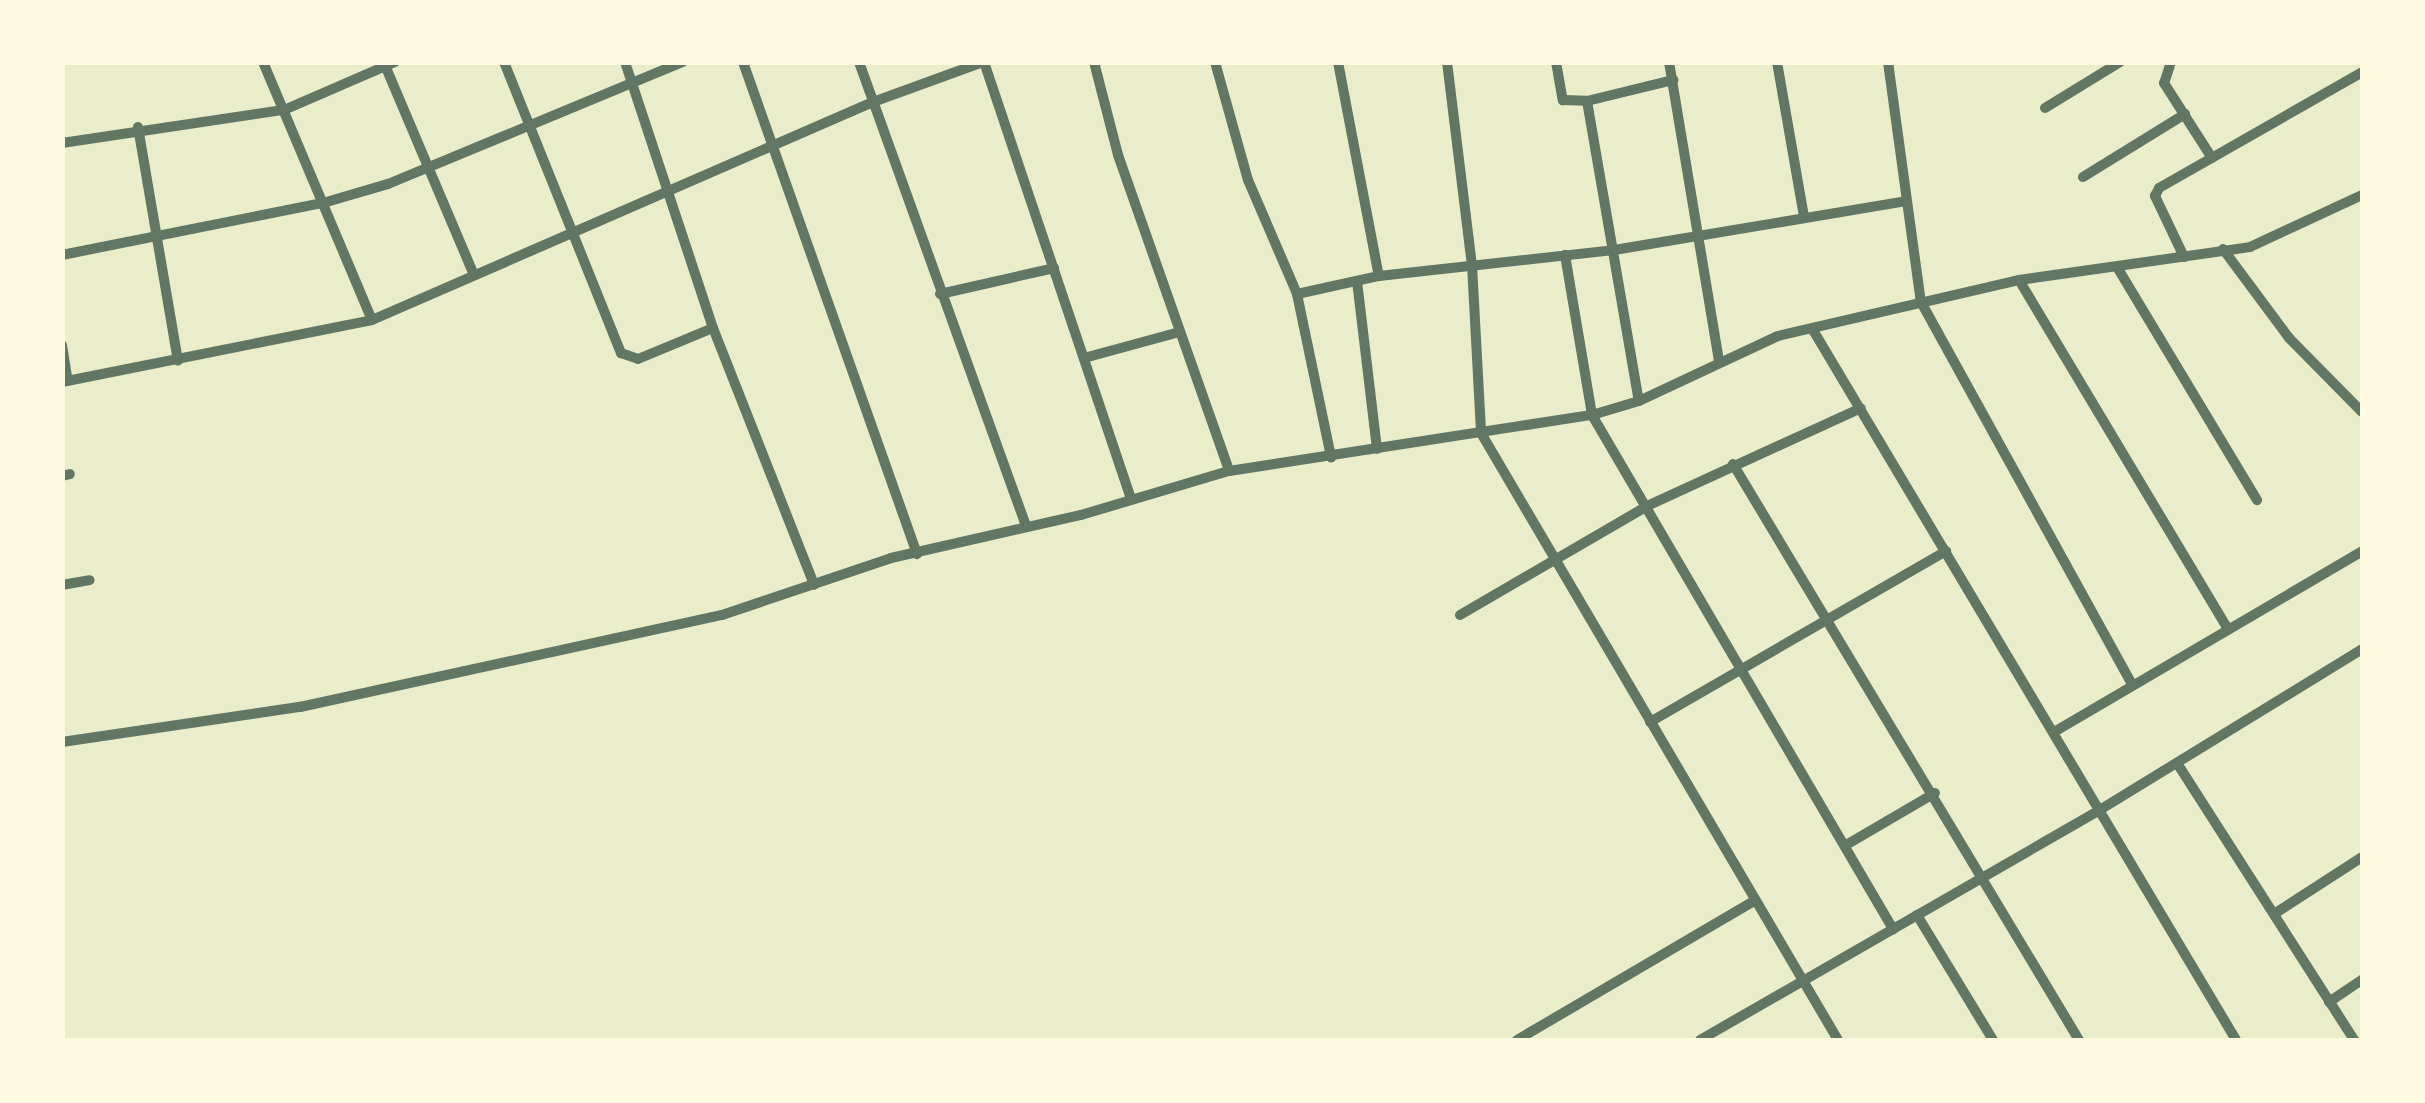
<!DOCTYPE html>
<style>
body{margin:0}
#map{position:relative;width:2425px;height:1103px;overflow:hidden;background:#e9edc9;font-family:Figtree,sans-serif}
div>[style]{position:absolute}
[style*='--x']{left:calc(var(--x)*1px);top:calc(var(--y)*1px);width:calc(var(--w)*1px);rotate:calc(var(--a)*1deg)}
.minor>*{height:10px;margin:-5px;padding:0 5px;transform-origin:5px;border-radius:5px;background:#617663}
span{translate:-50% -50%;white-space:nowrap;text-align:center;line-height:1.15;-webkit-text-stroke:8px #fefae0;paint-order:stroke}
.frame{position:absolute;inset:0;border:65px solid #fefae0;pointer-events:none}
</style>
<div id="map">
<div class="minor">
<i style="--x:263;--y:62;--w:280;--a:67.1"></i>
<i style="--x:504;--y:62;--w:314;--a:68.1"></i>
<i style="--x:621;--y:353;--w:18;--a:19"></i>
<i style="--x:638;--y:359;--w:81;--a:-22.5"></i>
<i style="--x:625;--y:62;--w:280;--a:71.7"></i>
<i style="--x:713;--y:328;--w:276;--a:68.5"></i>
<i style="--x:743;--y:62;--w:522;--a:70.52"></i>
<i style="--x:859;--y:62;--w:494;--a:70.2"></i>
<i style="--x:984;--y:62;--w:461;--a:71.4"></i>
<i style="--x:1094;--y:62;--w:96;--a:75.5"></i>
<i style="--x:1118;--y:155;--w:335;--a:70.6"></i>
<i style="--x:1215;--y:62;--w:123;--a:74.4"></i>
<i style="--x:1248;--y:180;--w:124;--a:66.7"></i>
<i style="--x:1297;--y:294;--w:167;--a:78.2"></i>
<i style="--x:1338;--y:62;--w:218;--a:79.2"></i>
<i style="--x:1447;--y:62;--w:205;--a:83"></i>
<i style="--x:1472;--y:265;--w:168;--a:86.9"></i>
<i style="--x:1481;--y:433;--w:704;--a:59.54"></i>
<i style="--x:1556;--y:62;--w:39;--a:80"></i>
<i style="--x:1563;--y:100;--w:24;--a:2"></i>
<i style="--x:1587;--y:101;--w:304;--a:80.2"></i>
<i style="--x:1669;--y:62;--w:304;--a:80.5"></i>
<i style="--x:1777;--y:62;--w:156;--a:80.1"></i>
<i style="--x:1888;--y:62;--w:242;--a:82.2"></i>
<i style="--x:1921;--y:302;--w:437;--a:61.1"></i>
<i style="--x:2171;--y:62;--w:22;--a:108"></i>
<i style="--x:2164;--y:83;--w:89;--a:57.4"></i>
<i style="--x:384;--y:63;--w:230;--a:67"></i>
<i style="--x:1587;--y:101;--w:89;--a:-13.7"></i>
<i style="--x:2045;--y:108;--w:88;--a:-31.5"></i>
<i style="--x:138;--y:127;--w:237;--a:80.3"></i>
<i style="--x:62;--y:143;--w:224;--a:-8.5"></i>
<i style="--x:284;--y:110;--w:121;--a:-23.4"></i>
<i style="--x:2083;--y:177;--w:120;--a:-31.7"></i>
<i style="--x:2223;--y:249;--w:111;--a:53.4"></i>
<i style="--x:2289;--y:338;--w:104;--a:45.4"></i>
<i style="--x:62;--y:255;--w:266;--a:-11.3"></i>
<i style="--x:323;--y:203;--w:68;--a:-16.3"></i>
<i style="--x:388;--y:184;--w:319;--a:-22.5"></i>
<i style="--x:1565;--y:255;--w:162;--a:80.4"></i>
<i style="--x:1592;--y:415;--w:596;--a:59.65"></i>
<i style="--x:2184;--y:257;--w:68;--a:-115.4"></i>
<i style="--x:2155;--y:196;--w:9;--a:-63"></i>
<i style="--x:2159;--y:188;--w:234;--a:-29.7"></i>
<i style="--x:2117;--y:267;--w:272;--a:59"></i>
<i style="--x:2019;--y:280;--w:405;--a:59.1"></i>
<i style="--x:1357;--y:281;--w:169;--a:83.2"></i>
<i style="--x:940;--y:294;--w:117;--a:-12.8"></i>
<i style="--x:1297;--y:294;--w:84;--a:-12.4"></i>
<i style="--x:1379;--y:276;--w:236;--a:-6.3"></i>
<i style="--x:1614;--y:250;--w:296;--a:-9.5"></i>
<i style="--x:1813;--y:330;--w:826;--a:59.21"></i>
<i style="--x:62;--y:345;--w:36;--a:81"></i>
<i style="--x:1084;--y:358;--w:99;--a:-15.2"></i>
<i style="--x:62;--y:382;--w:316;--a:-11.3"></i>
<i style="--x:372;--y:320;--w:546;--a:-23.52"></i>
<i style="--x:873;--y:102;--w:117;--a:-20"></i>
<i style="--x:1733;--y:464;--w:672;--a:59.01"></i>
<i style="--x:62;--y:476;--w:8;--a:-14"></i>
<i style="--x:62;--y:585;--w:28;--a:-10"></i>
<i style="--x:1460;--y:615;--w:216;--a:-30.2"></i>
<i style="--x:1647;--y:506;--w:235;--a:-24.6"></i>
<i style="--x:1650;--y:722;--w:342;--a:-30"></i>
<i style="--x:2054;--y:732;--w:357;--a:-30.4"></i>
<i style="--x:62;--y:742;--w:241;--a:-8.4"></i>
<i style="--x:300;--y:707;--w:432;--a:-12.3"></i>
<i style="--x:722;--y:615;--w:178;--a:-18.6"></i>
<i style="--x:891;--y:558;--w:195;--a:-12.8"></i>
<i style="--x:1081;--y:515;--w:154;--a:-16.6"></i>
<i style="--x:1229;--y:471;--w:367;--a:-8.8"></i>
<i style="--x:1592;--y:415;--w:49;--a:-16.6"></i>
<i style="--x:1639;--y:401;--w:153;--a:-25.1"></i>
<i style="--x:1778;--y:336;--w:247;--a:-13.1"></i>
<i style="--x:2019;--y:280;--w:233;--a:-8.1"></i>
<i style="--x:2250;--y:247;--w:123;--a:-24.9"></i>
<i style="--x:2177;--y:763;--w:329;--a:57.4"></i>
<i style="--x:1846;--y:845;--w:103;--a:-30.3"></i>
<i style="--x:2274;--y:914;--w:105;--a:-32.9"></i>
<i style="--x:1917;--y:915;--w:146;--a:58.7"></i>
<i style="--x:2329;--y:1002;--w:40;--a:-34"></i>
<i style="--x:1517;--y:1040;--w:275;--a:-30.4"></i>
<i style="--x:1700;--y:1040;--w:459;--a:-29.9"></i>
<i style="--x:2098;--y:811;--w:310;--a:-31.5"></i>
</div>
<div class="frame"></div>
</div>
